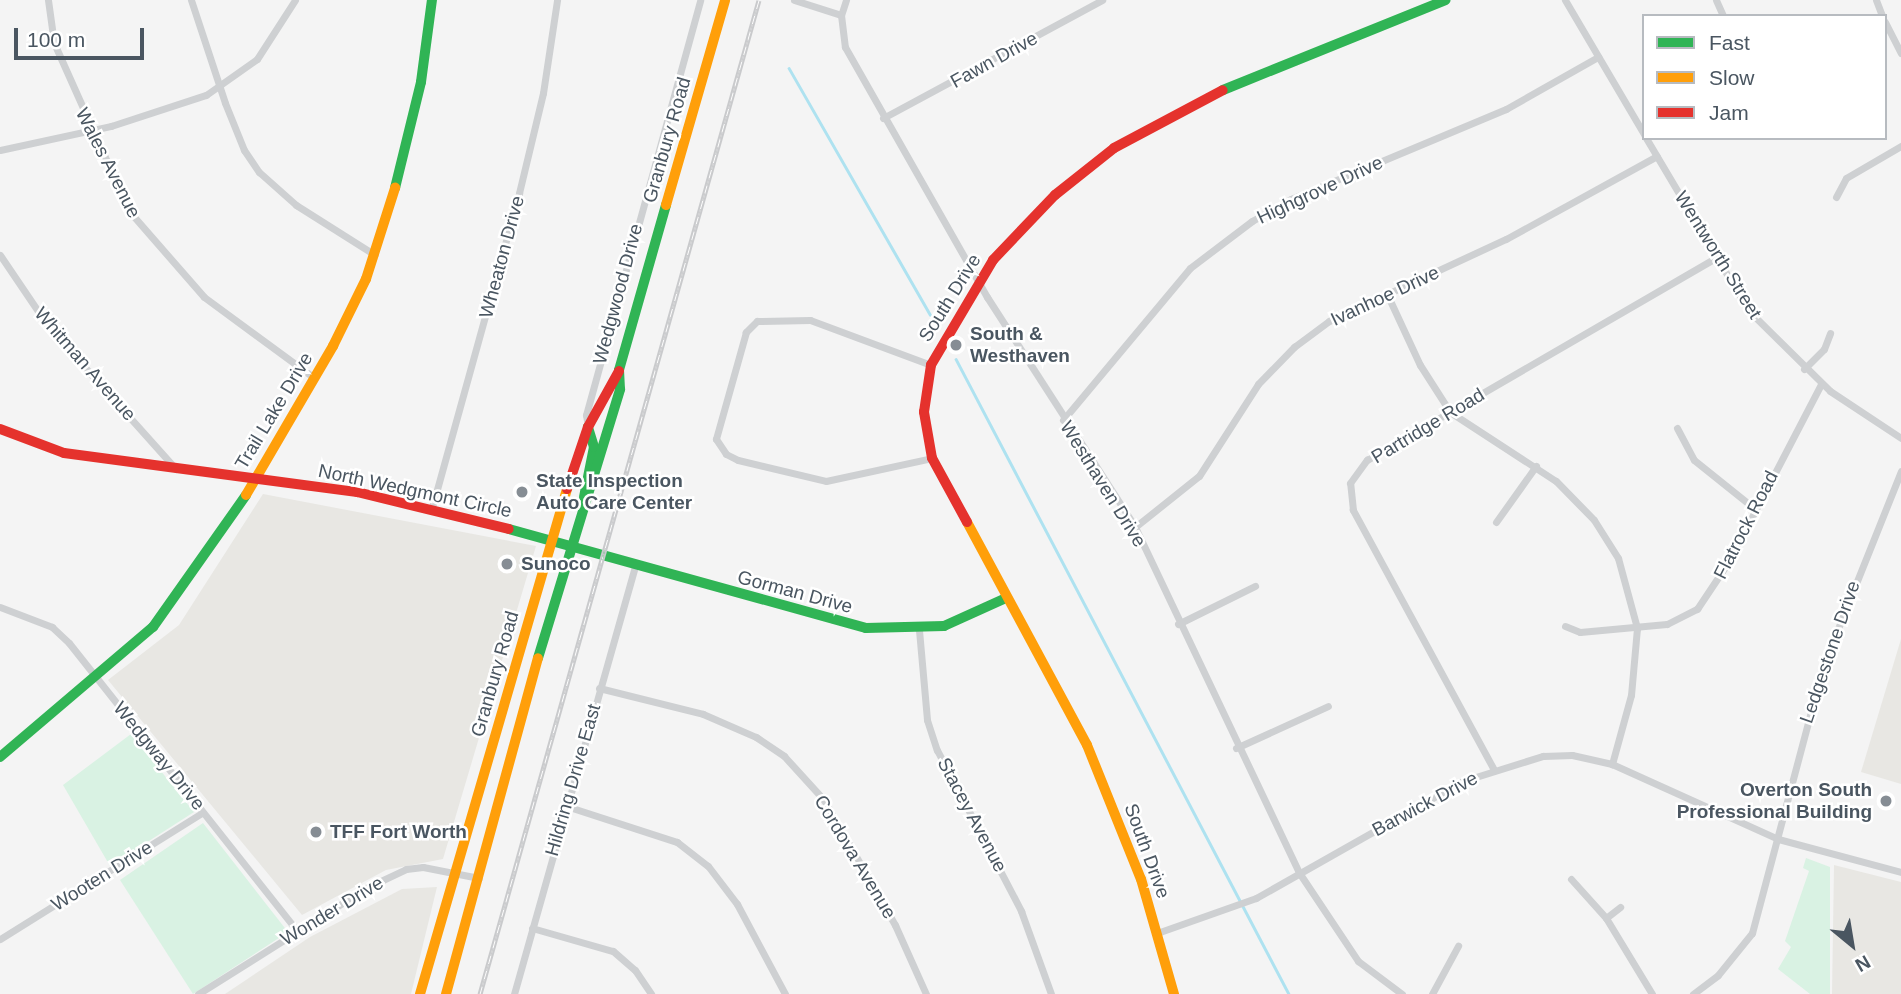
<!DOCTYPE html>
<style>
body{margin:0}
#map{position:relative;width:1901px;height:994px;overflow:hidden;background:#f4f4f4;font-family:Arial,sans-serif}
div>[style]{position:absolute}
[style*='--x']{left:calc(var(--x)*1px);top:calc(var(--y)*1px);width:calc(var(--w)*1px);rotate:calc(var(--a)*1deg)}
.commercial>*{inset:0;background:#e8e7e3}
.green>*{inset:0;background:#d9f2e3}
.stream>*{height:2.5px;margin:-1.25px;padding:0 1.25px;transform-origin:1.25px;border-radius:1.25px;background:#aee2f0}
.street>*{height:7px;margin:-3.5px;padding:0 3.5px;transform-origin:3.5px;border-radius:3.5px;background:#ced0d2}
.fast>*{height:10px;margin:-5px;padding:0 5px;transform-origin:5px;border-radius:5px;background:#30b455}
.slow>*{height:10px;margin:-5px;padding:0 5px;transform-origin:5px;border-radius:5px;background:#ff9f0a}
.jam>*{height:10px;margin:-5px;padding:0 5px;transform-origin:5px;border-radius:5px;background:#e5322d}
.rail>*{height:5px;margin-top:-2.5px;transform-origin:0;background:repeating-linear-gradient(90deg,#fff 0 8px,#c9cacc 0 16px);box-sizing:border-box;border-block:2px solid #c9cacc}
.dots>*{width:19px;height:19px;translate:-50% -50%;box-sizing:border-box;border:4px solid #fff;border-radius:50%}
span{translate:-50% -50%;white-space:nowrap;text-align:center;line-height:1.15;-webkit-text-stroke:5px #fff;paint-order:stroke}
.street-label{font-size:19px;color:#4a5661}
.poi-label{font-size:19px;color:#4a5661;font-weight:700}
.left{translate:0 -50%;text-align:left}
.right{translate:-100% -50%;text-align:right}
.legend{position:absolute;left:1642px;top:14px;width:245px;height:126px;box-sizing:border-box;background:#fff;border:2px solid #b7bbc0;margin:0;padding:9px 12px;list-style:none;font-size:21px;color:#4a5661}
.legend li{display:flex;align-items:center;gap:14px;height:35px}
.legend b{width:35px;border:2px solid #b7bbc0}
.north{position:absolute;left:1817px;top:910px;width:70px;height:70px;-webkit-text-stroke:5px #fff;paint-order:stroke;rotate:150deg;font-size:19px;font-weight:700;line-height:28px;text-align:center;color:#4a5661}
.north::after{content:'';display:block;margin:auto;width:24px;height:32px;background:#4a5661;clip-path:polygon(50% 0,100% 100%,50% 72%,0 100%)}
.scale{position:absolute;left:14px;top:28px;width:130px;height:32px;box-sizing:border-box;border:4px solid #4a5661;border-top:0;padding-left:9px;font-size:21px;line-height:24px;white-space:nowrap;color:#4a5661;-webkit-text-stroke:5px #fff;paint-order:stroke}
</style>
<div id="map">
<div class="commercial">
<i style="clip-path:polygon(263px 494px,536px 546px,443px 859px,386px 870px,302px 915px,108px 680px,179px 625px)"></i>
<i style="clip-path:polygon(1901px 639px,1901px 784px,1861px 772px)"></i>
<i style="clip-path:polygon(1834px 865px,1901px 882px,1901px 994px,1832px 994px)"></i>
<i style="clip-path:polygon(437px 887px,411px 994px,225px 994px,310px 937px,402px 889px)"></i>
</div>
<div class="green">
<i style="clip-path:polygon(131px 734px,194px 812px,110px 866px,63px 785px)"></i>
<i style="clip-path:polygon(203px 823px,288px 932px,193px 994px,120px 880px)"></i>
<i style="clip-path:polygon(1806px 858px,1830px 867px,1830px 994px,1810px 994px,1778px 969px,1791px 947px,1785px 941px,1809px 871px,1803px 868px)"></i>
</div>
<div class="stream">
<i style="--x:789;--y:68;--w:284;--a:60.2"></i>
<i style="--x:956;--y:359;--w:717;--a:62.33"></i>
</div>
<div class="street">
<i style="--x:48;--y:0;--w:43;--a:82.1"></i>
<i style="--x:54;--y:43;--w:184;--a:65.9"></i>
<i style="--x:129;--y:211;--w:114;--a:48.9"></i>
<i style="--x:204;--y:297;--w:135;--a:36.3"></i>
<i style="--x:191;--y:0;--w:108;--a:71.7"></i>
<i style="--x:225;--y:103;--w:51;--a:68"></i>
<i style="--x:244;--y:150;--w:27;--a:56"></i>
<i style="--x:259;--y:172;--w:50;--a:41.7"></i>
<i style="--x:296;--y:205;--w:93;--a:32.3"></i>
<i style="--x:794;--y:0;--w:49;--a:17.7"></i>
<i style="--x:846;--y:0;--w:16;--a:108"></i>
<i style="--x:841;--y:15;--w:32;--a:83"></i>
<i style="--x:845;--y:47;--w:288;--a:60.4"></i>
<i style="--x:987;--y:297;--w:274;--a:57.2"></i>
<i style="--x:1135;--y:527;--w:384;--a:64.6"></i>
<i style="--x:1300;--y:874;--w:105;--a:56.3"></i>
<i style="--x:1358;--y:961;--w:55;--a:36.9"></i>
<i style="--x:1565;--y:0;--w:156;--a:59.5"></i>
<i style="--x:1716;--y:0;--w:17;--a:66"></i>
<i style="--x:1876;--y:0;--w:17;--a:69"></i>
<i style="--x:1885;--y:22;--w:35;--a:63"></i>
<i style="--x:883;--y:118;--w:249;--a:-28.3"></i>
<i style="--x:1646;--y:138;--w:200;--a:59.3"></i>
<i style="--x:1748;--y:310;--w:115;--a:44.6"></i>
<i style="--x:1830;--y:391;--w:85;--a:33.5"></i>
<i style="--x:0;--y:150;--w:114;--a:-12.2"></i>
<i style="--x:111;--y:126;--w:100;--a:-18.1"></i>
<i style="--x:206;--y:95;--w:62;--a:-35.2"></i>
<i style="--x:257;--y:59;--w:70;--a:-57.2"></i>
<i style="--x:1836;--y:197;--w:21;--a:-62"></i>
<i style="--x:1846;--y:178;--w:64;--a:-30.2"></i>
<i style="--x:0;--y:255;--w:86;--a:55.9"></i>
<i style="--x:48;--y:326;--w:192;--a:48.2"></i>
<i style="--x:1387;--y:294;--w:78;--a:65.1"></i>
<i style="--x:1420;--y:365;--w:56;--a:57.4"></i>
<i style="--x:1450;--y:412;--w:126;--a:33.1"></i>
<i style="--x:1556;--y:481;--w:54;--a:45.7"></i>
<i style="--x:1594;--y:520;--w:45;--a:57.7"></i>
<i style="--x:1618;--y:558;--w:73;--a:74.8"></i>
<i style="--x:1637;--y:628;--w:67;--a:95.1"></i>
<i style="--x:1631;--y:695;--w:72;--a:105.4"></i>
<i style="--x:931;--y:365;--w:129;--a:-159.6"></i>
<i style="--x:810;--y:320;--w:53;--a:178.9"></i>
<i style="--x:757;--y:321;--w:16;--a:135"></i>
<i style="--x:746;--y:332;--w:111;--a:105.7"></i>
<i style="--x:716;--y:439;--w:18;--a:56"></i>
<i style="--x:726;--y:454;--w:13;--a:27"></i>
<i style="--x:738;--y:460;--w:90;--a:13.4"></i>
<i style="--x:826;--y:481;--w:108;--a:-12.2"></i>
<i style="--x:1804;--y:369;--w:28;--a:-45"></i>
<i style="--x:1824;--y:349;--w:17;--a:-69"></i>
<i style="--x:1063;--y:420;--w:198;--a:-50.1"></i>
<i style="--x:1190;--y:268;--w:78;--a:-37.2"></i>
<i style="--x:1252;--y:221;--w:45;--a:-29.4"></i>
<i style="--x:1291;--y:199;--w:233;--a:-22.7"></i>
<i style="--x:1506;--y:109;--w:106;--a:-29.5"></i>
<i style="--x:588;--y:427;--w:12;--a:-99"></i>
<i style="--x:586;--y:415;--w:430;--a:-74.6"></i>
<i style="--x:1677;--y:428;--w:36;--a:62"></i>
<i style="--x:1694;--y:460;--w:77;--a:38.7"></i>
<i style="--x:431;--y:511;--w:330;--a:-74.5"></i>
<i style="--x:519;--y:193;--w:103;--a:-76.5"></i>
<i style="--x:543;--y:93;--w:94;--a:-81.4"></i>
<i style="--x:1496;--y:522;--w:69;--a:-54.5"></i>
<i style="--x:1135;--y:527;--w:82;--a:-38.6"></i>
<i style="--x:1199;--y:476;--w:109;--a:-57.3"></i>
<i style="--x:1258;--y:384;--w:52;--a:-45.8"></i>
<i style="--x:1294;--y:347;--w:44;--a:-36.6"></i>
<i style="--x:1329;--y:321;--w:195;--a:-24.9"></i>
<i style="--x:1506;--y:239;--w:172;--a:-28.8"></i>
<i style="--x:0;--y:607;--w:56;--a:21"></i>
<i style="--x:52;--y:627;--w:23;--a:43"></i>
<i style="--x:69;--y:643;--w:367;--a:51.6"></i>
<i style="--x:1178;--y:624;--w:86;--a:-26.3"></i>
<i style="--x:1565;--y:626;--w:16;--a:22"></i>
<i style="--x:1580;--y:632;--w:87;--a:-5.3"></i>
<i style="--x:1667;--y:624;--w:34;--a:-27"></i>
<i style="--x:1697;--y:609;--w:58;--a:-56.3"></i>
<i style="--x:1729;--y:561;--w:199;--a:-62.5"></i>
<i style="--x:919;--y:630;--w:90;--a:84.9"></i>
<i style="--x:927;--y:720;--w:32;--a:72"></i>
<i style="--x:937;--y:750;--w:182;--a:62.4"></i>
<i style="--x:1021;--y:911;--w:88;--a:70.1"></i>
<i style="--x:599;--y:688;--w:107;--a:14"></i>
<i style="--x:703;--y:714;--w:58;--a:23.5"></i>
<i style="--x:756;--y:737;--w:34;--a:34"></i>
<i style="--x:784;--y:756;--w:59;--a:47.7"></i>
<i style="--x:824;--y:800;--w:144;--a:60.4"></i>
<i style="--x:895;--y:925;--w:76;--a:65.8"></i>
<i style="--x:1236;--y:748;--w:101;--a:-24.5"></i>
<i style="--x:1493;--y:768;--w:294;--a:-118.5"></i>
<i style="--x:1353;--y:510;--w:27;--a:-96"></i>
<i style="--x:1350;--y:483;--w:29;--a:-54"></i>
<i style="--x:1367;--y:460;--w:405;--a:-30.1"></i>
<i style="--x:566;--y:806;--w:117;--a:18"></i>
<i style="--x:677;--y:842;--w:39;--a:38"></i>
<i style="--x:708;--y:866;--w:48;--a:52.7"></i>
<i style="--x:737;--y:904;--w:102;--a:61.9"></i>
<i style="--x:1571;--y:879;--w:52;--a:48.1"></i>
<i style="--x:1606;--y:918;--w:89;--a:58.8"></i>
<i style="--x:1606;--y:918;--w:18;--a:-38"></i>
<i style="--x:532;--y:928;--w:84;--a:15.9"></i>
<i style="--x:613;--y:951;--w:29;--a:41"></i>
<i style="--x:635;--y:970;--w:29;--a:56"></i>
<i style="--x:1157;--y:933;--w:105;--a:-19.5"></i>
<i style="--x:1256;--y:898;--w:238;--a:-29.5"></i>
<i style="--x:1463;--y:781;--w:84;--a:-17.4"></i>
<i style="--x:1543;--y:756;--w:29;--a:-2"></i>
<i style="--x:1572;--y:755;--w:41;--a:12.7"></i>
<i style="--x:1612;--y:764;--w:182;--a:24.3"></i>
<i style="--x:1778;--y:839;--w:127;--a:15"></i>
<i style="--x:0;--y:939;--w:239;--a:-32"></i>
<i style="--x:198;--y:994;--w:201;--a:-32.2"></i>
<i style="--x:368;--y:887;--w:42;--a:-25.3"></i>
<i style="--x:406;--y:869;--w:17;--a:-7"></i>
<i style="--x:423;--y:867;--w:57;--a:11.1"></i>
<i style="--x:514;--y:994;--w:445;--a:-74.2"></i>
<i style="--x:1432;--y:994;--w:55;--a:-61.6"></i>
<i style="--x:1693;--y:994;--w:31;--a:-37"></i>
<i style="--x:1718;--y:975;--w:54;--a:-51"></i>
<i style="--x:1752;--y:933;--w:276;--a:-75.1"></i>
<i style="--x:1823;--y:666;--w:210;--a:-68.2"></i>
</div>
<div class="fast">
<i style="--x:1223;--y:90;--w:240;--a:-22"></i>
<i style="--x:395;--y:188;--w:109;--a:-76.2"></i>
<i style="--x:421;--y:82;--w:83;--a:-82.4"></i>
<i style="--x:584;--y:497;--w:51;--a:-78.7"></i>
<i style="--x:594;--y:447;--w:21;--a:-107"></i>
<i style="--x:509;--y:529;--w:370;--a:15.5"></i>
<i style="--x:866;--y:628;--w:78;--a:-1.5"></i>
<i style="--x:944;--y:626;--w:68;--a:-24.3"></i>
<i style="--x:538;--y:658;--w:281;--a:-73"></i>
<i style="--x:620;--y:389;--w:19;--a:-93"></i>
<i style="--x:619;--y:370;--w:172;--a:-74.1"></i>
<i style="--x:0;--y:757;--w:201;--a:-40.4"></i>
<i style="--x:153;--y:627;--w:161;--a:-54.8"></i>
</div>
<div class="slow">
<i style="--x:666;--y:205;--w:213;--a:-73.9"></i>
<i style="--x:246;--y:495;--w:173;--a:-59.7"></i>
<i style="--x:333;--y:346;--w:75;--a:-63.8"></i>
<i style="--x:366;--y:279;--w:96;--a:-72.3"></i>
<i style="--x:967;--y:522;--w:253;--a:61.7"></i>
<i style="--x:1087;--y:745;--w:144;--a:68.1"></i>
<i style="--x:1141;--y:879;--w:120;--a:74"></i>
<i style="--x:420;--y:994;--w:526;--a:-73.77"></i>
<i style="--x:446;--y:994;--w:348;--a:-74.7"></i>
</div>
<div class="jam">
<i style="--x:0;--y:429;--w:68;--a:20.6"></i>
<i style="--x:64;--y:453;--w:296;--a:7.6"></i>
<i style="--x:357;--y:492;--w:156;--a:13.7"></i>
<i style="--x:567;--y:489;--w:65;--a:-71.3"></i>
<i style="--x:588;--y:427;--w:64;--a:-61"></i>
<i style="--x:967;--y:522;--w:73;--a:-118.7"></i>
<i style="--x:932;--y:458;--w:47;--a:-99.9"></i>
<i style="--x:924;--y:412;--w:48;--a:-81.5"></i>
<i style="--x:931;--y:365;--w:122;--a:-59.4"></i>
<i style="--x:993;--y:260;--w:90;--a:-46.4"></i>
<i style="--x:1055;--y:195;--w:75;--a:-38.5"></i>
<i style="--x:1114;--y:148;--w:123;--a:-28"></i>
</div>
<div class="rail">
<i style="--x:480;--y:994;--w:1032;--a:-74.32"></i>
</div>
<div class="dots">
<i style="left:956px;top:345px;background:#868d94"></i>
<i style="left:522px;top:492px;background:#868d94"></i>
<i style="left:507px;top:564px;background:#868d94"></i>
<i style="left:1886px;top:801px;background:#868d94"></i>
<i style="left:316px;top:832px;background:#868d94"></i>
</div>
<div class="street-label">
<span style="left:994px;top:60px;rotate:-29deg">Fawn Drive</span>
<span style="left:667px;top:140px;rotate:-74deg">Granbury Road</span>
<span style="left:108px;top:163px;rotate:63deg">Wales Avenue</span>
<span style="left:1320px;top:190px;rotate:-25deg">Highgrove Drive</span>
<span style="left:1718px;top:255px;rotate:58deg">Wentworth Street</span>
<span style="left:502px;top:257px;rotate:-75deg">Wheaton Drive</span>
<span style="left:618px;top:294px;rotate:-75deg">Wedgwood Drive</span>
<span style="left:1385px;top:296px;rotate:-25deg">Ivanhoe Drive</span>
<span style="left:950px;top:298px;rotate:-58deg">South Drive</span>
<span style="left:85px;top:364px;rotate:49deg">Whitman Avenue</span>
<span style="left:274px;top:411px;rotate:-59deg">Trail Lake Drive</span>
<span style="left:1428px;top:426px;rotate:-31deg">Partridge Road</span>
<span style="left:1103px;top:484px;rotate:58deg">Westhaven Drive</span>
<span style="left:415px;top:491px;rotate:12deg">North Wedgmont Circle</span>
<span style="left:1746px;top:525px;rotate:-63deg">Flatrock Road</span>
<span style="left:795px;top:592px;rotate:15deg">Gorman Drive</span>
<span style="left:1830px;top:652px;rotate:-71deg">Ledgestone Drive</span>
<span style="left:495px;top:674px;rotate:-74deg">Granbury Road</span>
<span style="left:159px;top:756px;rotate:51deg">Wedgway Drive</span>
<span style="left:573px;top:780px;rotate:-74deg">Hildring Drive East</span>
<span style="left:1425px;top:804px;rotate:-28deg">Barwick Drive</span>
<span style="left:972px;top:815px;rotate:62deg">Stacey Avenue</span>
<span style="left:1147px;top:851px;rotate:70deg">South Drive</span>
<span style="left:855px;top:857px;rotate:59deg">Cordova Avenue</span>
<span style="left:102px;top:876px;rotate:-32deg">Wooten Drive</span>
<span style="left:332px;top:911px;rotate:-31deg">Wonder Drive</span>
</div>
<div class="poi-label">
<span class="left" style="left:970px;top:345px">South &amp;<br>Westhaven</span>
<span class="left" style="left:536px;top:492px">State Inspection<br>Auto Care Center</span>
<span class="left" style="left:521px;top:564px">Sunoco</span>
<span class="right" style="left:1872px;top:801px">Overton South<br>Professional Building</span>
<span class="left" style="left:330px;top:832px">TFF Fort Worth</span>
</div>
<ul class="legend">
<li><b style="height:9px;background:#30b455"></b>Fast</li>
<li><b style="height:9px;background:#ff9f0a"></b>Slow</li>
<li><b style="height:9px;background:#e5322d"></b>Jam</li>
</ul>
<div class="north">N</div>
<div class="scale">100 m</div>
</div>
